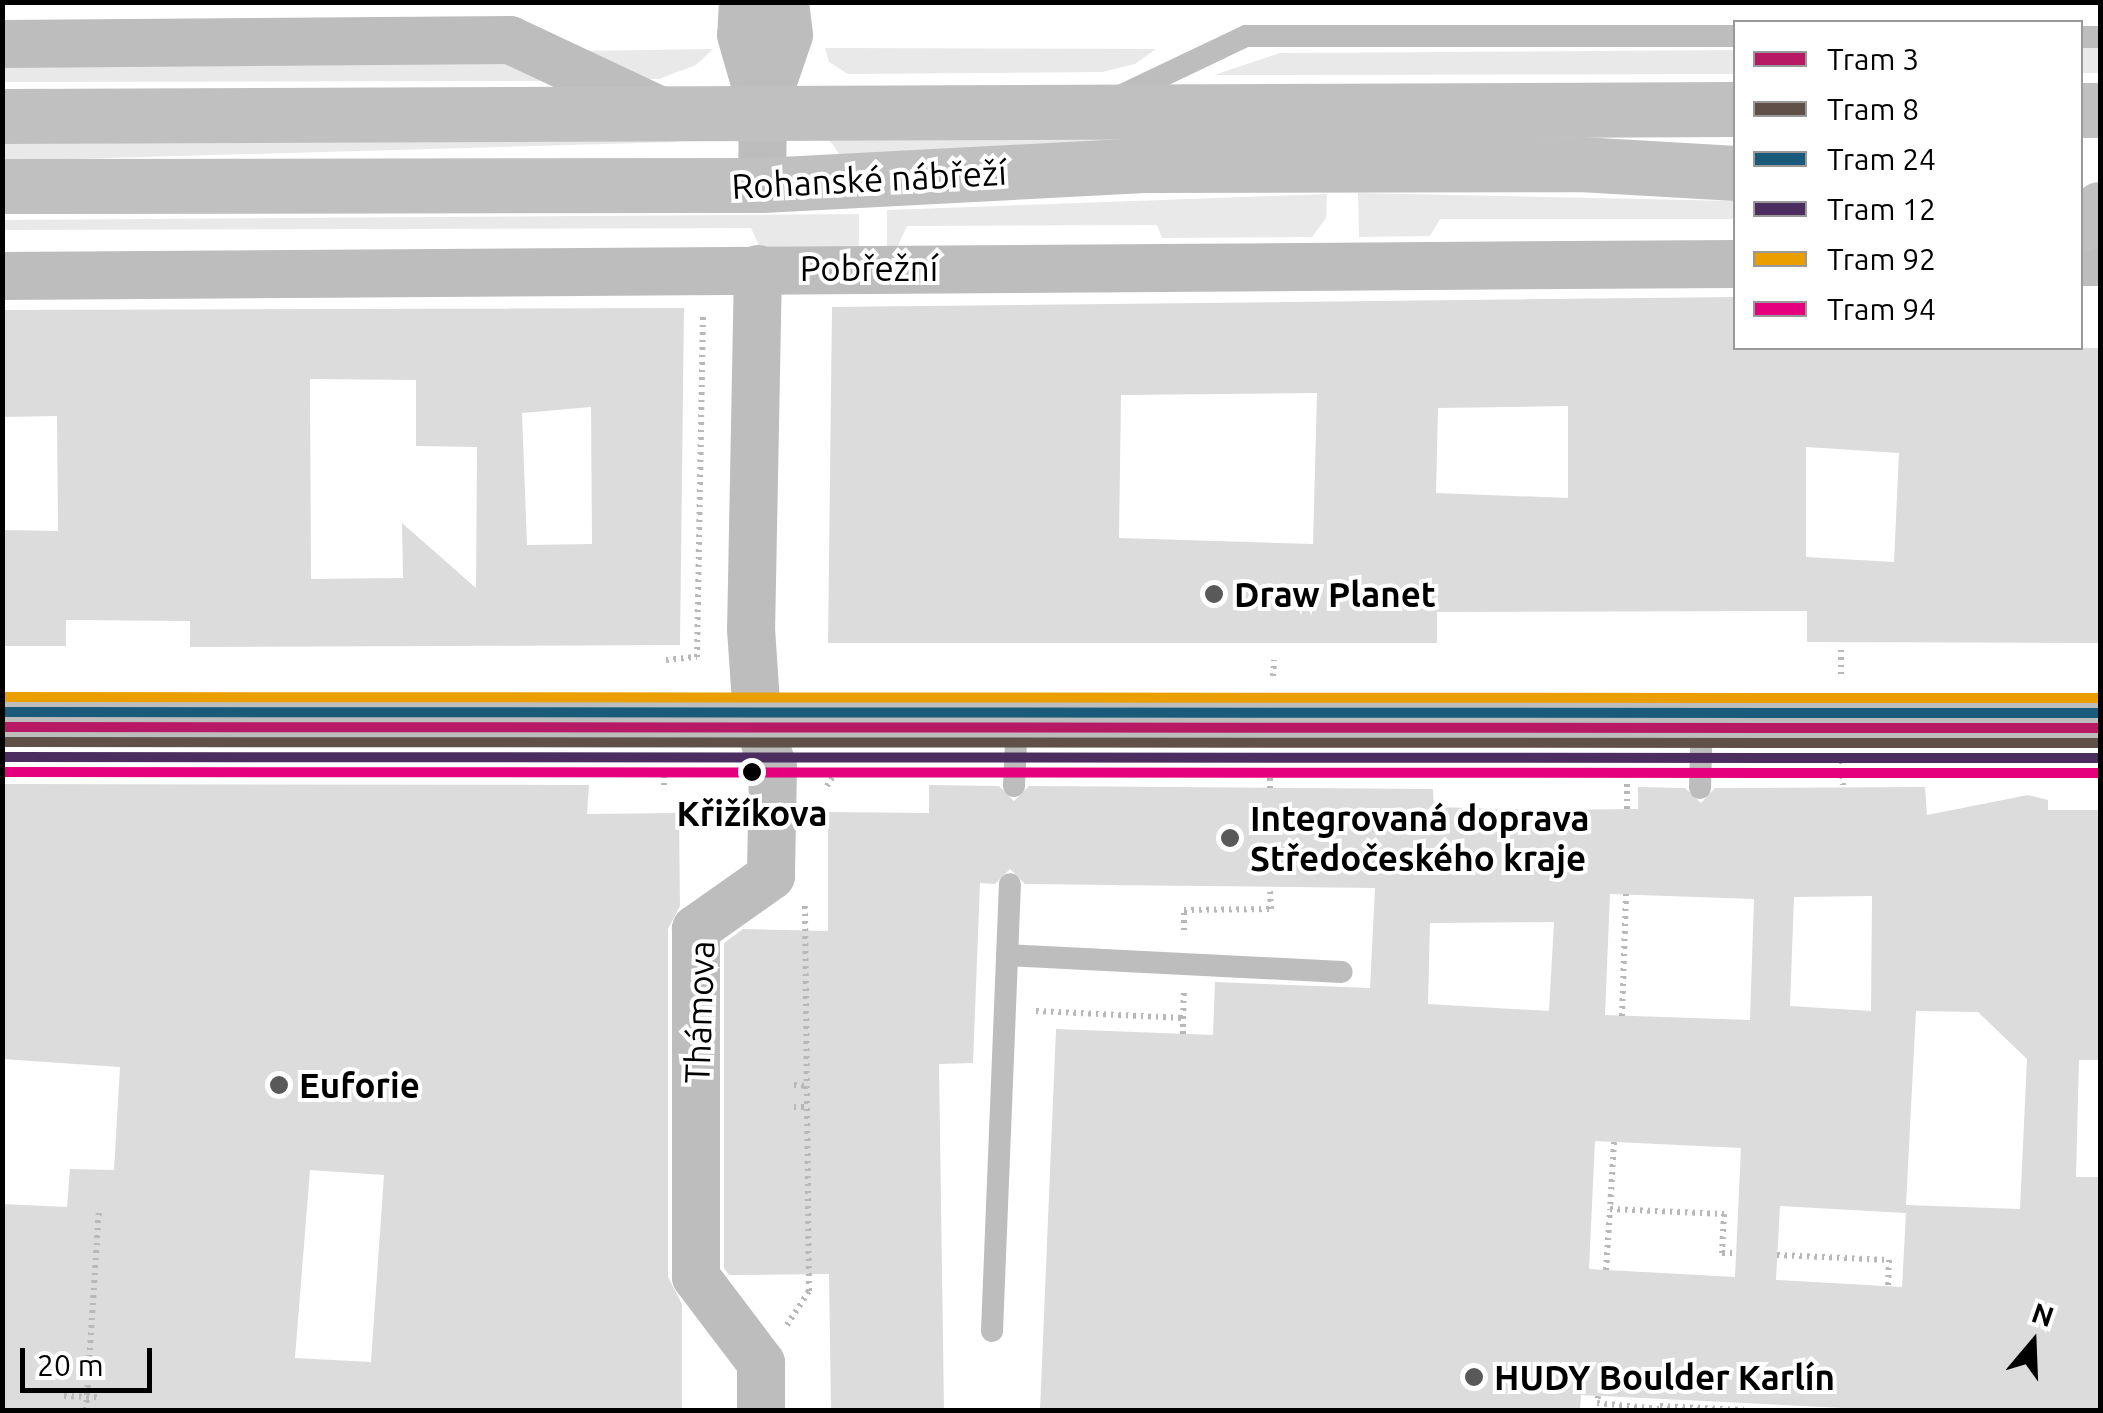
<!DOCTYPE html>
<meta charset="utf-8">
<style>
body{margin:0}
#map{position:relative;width:2103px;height:1413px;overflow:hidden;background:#fff;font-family:Ubuntu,sans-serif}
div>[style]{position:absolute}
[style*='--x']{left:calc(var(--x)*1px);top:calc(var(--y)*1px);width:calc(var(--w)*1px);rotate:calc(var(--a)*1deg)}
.green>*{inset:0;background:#e9e9e9}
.building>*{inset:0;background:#dcdcdc}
.path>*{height:6px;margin-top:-3px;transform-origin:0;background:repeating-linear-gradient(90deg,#b8b8b8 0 2.5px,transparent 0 7.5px)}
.lane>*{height:22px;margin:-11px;padding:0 11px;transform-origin:11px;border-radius:11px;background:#bdbdbd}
.street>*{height:48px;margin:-24px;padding:0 24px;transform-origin:24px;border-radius:24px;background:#bdbdbd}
.secondary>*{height:55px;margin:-27.5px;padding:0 27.5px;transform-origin:27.5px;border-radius:27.5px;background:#c0c0c0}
.path-bridge>*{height:6px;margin-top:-3px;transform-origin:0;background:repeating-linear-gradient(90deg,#b8b8b8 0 2.5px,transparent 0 7.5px)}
.tram-1>*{height:10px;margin:-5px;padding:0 5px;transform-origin:5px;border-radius:5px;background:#b71965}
.tram-2>*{height:10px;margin:-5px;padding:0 5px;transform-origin:5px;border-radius:5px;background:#605047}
.tram-3>*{height:10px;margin:-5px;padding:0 5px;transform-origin:5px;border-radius:5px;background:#1a5a7b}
.tram-4>*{height:10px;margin:-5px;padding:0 5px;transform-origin:5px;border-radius:5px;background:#4c2d5f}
.tram-5>*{height:10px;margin:-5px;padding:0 5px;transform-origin:5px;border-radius:5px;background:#eb9e00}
.tram-6>*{height:10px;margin:-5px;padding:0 5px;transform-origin:5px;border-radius:5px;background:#e5007d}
.dots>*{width:28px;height:28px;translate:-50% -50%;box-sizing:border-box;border:5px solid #fff;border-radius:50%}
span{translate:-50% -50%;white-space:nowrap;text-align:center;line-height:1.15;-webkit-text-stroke:8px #fff;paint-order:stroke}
.street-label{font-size:35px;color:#000}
.poi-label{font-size:35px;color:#000;font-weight:700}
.left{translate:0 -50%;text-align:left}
.stop-label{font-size:35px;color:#000;font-weight:700}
.frame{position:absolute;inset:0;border:5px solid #000;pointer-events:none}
.legend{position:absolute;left:1733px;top:20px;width:350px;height:330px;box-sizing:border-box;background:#fff;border:2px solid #999;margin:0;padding:12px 18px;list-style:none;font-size:30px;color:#000}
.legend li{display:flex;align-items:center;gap:20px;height:50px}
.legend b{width:50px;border:2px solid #999}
.north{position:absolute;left:1983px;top:1293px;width:100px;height:100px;-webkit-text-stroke:8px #fff;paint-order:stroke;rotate:19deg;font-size:28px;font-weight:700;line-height:40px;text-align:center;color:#000}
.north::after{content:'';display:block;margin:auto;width:35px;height:45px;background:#000;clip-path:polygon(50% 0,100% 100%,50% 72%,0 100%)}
.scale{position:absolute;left:20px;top:1348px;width:132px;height:45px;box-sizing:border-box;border:5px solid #000;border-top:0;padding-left:12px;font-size:30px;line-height:35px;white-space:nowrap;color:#000;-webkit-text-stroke:8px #fff;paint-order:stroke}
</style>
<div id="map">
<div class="green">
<i style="clip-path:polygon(2080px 47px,2100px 47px,2100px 73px,2081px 73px)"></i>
<i style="clip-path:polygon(825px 48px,1156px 49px,1135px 64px,1102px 72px,848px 74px,829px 62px)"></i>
<i style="clip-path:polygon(713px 49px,696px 65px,659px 79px,641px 79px,582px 51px)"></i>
<i style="clip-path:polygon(1736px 50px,1735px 74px,1214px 75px,1280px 53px)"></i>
<i style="clip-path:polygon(2px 56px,494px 56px,556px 81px,3px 82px)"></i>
<i style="clip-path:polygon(836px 132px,1226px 137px,840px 155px,830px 141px)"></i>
<i style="clip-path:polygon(677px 134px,676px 142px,3px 161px,2px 138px)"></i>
<i style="clip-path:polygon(1358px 193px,1735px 201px,1735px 219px,1440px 219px,1430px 236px,1359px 237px)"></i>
<i style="clip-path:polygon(1327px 194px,1326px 218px,1312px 237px,1162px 238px,1157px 225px,907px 226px,896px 250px,887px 250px,887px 210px)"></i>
<i style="clip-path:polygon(859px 214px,859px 252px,763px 255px,751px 228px,3px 230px,2px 220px)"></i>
</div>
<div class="building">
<i style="clip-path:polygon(evenodd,1736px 297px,1736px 348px,2100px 348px,2100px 643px,1807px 642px,1807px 611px,1437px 612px,1437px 643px,828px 643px,832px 307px,1736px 297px,1317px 393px,1313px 544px,1119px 538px,1121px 395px,1317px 393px,1736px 297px,1568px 406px,1568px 498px,1436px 493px,1438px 408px,1568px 406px,1736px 297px,1806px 447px,1899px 453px,1894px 562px,1806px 557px,1806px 447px)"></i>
<i style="clip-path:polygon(evenodd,684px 308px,680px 645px,190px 647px,190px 621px,66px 620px,66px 646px,2px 646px,2px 530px,58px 531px,57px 416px,2px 417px,2px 310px,684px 308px,310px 379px,416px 380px,416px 446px,477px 447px,476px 588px,402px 523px,403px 578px,311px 579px,310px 379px,684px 308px,591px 407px,592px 544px,527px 545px,522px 413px,591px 407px)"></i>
<i style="clip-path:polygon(evenodd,2px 784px,589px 785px,587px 814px,679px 813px,680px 906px,668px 929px,668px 1277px,682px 1304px,682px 1410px,2px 1410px,2px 1204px,67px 1207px,70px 1169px,114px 1170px,120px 1067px,2px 1059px,2px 784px,310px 1170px,384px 1175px,371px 1362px,295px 1358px,310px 1170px)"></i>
<i style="clip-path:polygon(evenodd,929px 785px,999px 786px,1014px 801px,1029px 786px,1433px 789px,1434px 807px,1544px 810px,1638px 809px,1638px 787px,1685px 788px,1701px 803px,1715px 788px,1925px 787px,1927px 815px,2028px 795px,2048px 800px,2048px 810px,2100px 810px,2100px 1060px,2079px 1060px,2076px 1177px,2100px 1177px,2100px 1410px,1884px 1410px,1581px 1395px,1580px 1410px,1040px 1410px,1056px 1029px,1213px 1035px,1215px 982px,1370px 988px,1375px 888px,1025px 884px,1010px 869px,995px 884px,980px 883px,973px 1063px,939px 1064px,944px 1410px,831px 1410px,829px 1274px,729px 1275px,724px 1268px,724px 943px,743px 929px,828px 931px,828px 812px,929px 813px,929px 785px,1610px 894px,1754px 899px,1750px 1020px,1605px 1015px,1610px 894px,929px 785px,1872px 896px,1871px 1011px,1790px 1006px,1794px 897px,1872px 896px,929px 785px,1554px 922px,1549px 1011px,1428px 1004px,1430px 923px,1554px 922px,929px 785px,1916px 1011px,1978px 1012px,2027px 1059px,2020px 1209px,1906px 1205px,1916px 1011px,929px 785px,1595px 1141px,1741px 1148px,1735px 1277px,1589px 1269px,1595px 1141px,929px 785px,1780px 1206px,1906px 1213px,1902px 1287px,1776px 1280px,1780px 1206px)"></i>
</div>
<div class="path">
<i style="--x:1841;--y:650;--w:24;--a:90"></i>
<i style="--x:666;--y:660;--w:31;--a:-6"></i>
<i style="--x:697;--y:657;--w:340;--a:-89"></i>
<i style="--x:1273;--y:676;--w:16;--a:-86"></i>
<i style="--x:1842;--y:761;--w:24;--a:88"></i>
<i style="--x:664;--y:785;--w:15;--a:-90"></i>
<i style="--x:827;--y:786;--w:22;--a:-60"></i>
<i style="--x:1270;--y:788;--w:13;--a:-90"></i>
<i style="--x:1627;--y:809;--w:28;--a:-90"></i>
<i style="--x:1184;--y:930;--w:20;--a:-90"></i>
<i style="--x:1184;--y:910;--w:87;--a:-0.7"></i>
<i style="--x:1271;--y:909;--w:22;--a:-93"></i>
<i style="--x:1036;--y:1011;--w:147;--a:2.7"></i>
<i style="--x:1183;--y:1018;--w:25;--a:-88"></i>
<i style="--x:1622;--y:1016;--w:122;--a:-88.1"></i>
<i style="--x:1183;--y:1034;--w:16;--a:-90"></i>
<i style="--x:794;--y:1085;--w:15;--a:4"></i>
<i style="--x:794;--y:1107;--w:15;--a:0"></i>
<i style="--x:1614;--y:1142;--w:67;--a:93.4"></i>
<i style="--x:1610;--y:1209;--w:114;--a:2.5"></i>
<i style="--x:1724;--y:1214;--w:39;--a:93"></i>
<i style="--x:1722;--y:1253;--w:14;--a:0"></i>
<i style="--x:1777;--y:1255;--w:112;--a:2.6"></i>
<i style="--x:1889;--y:1260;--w:26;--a:92"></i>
<i style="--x:1606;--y:1270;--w:61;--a:-86.2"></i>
<i style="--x:787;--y:1325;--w:40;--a:-57.1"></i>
<i style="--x:809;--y:1291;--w:385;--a:-90.6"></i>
<i style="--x:1598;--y:1396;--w:7;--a:98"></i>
<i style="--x:1597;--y:1403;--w:63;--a:5.4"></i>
<i style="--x:1660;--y:1406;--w:84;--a:2.7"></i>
<i style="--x:86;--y:1410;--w:201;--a:-86.3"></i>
</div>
<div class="lane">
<i style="--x:2080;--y:37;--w:20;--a:0"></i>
<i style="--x:1118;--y:97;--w:142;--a:-25.5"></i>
<i style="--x:1246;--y:36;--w:490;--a:0"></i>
<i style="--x:1014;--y:786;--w:67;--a:-87.4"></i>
<i style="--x:1700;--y:788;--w:70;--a:-88.4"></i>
<i style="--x:1007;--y:955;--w:335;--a:2.9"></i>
<i style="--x:992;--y:1331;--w:447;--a:-87.7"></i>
</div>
<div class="street">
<i style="--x:743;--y:2;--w:33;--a:93"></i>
<i style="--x:741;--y:35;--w:79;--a:73.9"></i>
<i style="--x:763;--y:111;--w:74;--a:90.8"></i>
<i style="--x:2;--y:44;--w:508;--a:-0.45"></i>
<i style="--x:510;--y:40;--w:171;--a:25.2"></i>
<i style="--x:763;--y:111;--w:80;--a:-71.1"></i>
<i style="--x:789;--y:35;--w:33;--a:-97"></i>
<i style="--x:2080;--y:262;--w:20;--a:0"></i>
<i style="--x:758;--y:269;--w:360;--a:91.1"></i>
<i style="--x:751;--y:629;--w:89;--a:86.1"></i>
<i style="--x:757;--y:718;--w:52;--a:72.3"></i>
<i style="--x:773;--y:768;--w:108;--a:91.1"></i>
<i style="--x:771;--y:876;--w:92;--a:144.8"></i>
<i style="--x:696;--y:929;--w:348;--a:90"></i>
<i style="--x:696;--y:1277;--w:108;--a:52.9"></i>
<i style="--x:761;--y:1363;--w:47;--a:90"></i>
<i style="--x:2;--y:276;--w:1734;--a:-0.4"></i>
<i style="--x:2;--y:719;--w:2098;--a:-0.03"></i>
</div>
<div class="secondary">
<i style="--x:2080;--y:110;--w:20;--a:0"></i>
<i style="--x:2;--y:116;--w:1734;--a:-0.23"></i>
<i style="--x:2;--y:186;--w:760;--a:-0.08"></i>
<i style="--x:762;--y:185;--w:382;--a:-3"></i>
<i style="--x:1143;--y:165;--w:437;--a:-0.1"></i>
<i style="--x:1580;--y:164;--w:156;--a:3.3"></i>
<i style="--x:2080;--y:224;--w:25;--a:-37"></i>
</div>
<div class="path-bridge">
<i style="--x:64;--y:1396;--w:35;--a:2"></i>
</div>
<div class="tram-1">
<i style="--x:2;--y:727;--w:2098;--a:0.03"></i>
</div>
<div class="tram-2">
<i style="--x:2;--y:742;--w:2098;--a:0.03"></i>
</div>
<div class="tram-3">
<i style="--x:2;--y:712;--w:2098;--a:0.03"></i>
</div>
<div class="tram-4">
<i style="--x:2;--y:757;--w:2098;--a:0.03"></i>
</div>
<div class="tram-5">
<i style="--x:2;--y:697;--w:2098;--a:0.03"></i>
</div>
<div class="tram-6">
<i style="--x:2;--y:772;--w:2098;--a:0.03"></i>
</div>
<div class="dots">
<i style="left:1214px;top:594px;background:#595959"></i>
<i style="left:752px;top:772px;background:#000"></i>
<i style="left:1230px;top:838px;background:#595959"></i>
<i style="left:279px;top:1085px;background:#595959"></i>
<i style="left:1474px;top:1377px;background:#595959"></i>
</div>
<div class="street-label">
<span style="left:869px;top:179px;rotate:-3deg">Rohanské nábřeží</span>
<span style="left:869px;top:268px">Pobřežní</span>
<span style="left:699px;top:1012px;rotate:-88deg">Thámova</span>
</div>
<div class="poi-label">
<span class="left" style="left:1234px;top:594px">Draw Planet</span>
<span class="left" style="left:1250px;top:838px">Integrovaná doprava<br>Středočeského kraje</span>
<span class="left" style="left:299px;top:1085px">Euforie</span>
<span class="left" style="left:1494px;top:1377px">HUDY Boulder Karlín</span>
</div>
<div class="stop-label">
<span style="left:752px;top:813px">Křižíkova</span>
</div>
<div class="frame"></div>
<ul class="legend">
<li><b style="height:12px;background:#b71965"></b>Tram 3</li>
<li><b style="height:12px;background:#605047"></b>Tram 8</li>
<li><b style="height:12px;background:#1a5a7b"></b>Tram 24</li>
<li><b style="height:12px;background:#4c2d5f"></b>Tram 12</li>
<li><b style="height:12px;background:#eb9e00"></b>Tram 92</li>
<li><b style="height:12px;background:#e5007d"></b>Tram 94</li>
</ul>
<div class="north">N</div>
<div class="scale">20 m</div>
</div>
